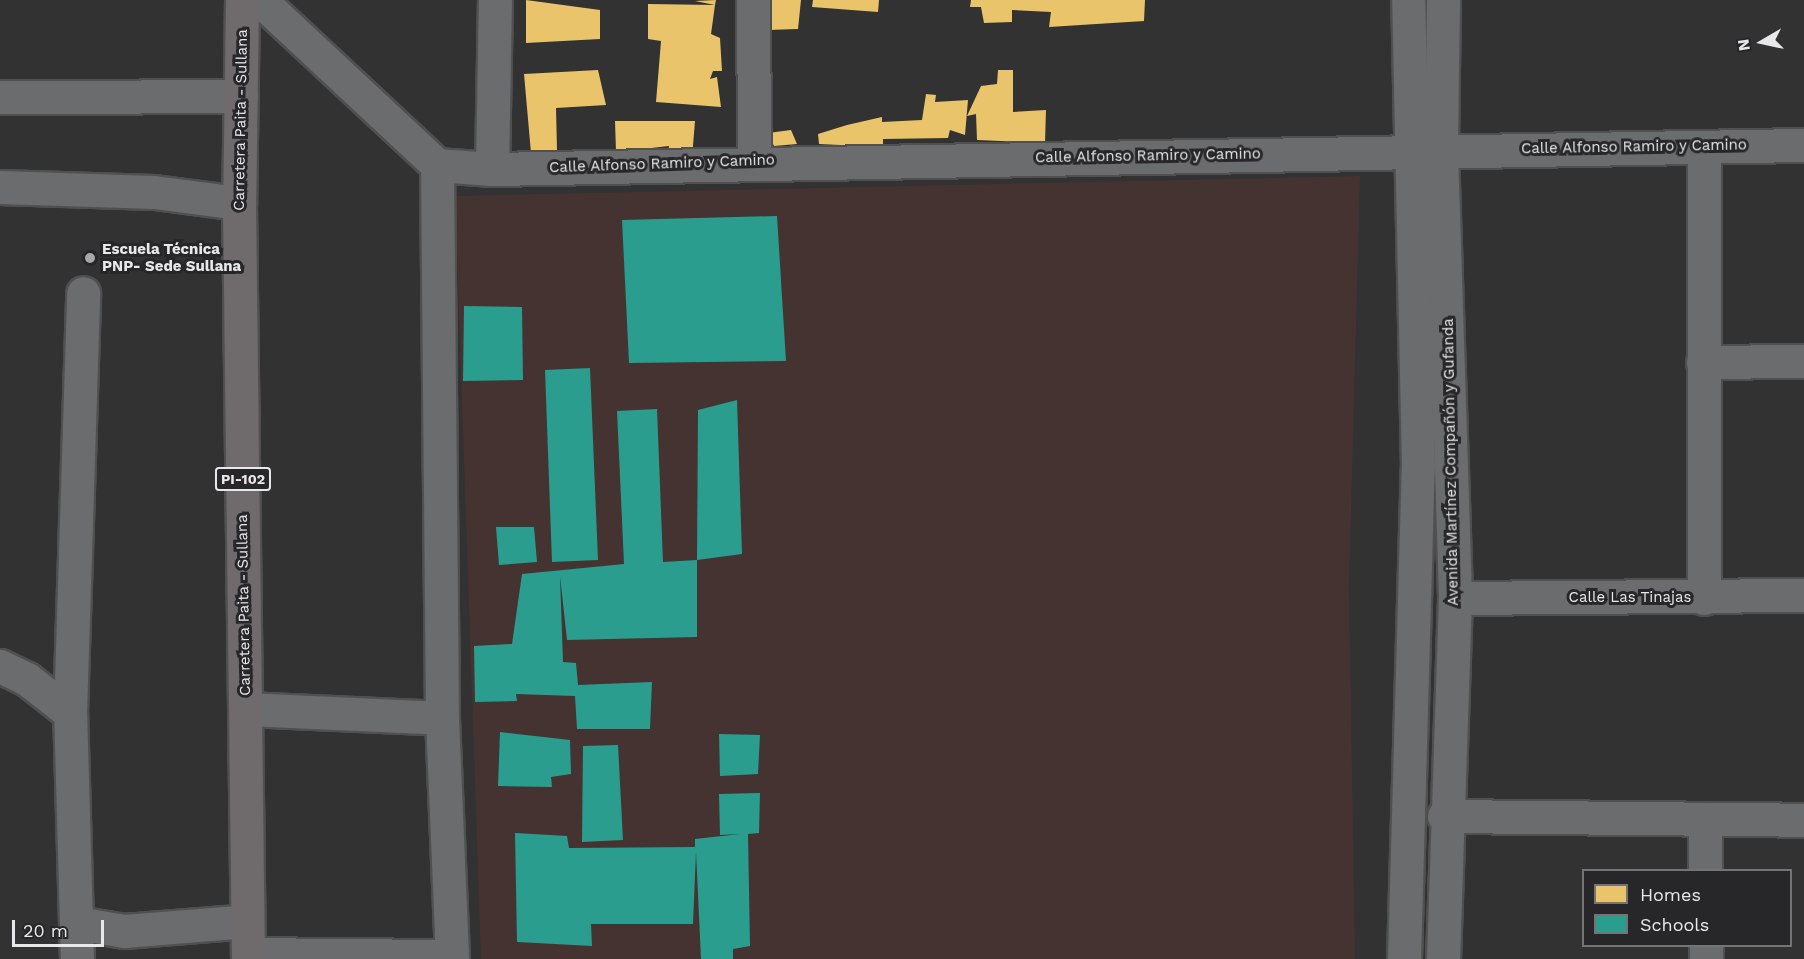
<!DOCTYPE html>
<meta charset="utf-8">
<style>
body{margin:0}
#map{position:relative;width:1804px;height:959px;overflow:hidden;background:#323233;font-family:"Work Sans",sans-serif}
div>[style]{position:absolute}
[style*='--x']{left:calc(var(--x)*1px);top:calc(var(--y)*1px);width:calc(var(--w)*1px);rotate:calc(var(--a)*1deg)}
.education>*{inset:0;background:#443331}
.homes>*{inset:0;background:#e9c46a}
.schools>*{inset:0;background:#2a9d8f}
.roads{filter:drop-shadow(2px 0 #505050) drop-shadow(-2px 0 #505050) drop-shadow(0 2px #505050) drop-shadow(0 -2px #505050)}
.minor>*{height:33px;margin:-16.5px;padding:0 16.5px;transform-origin:16.5px;border-radius:16.5px;background:#6b6c6d}
.major>*{height:33px;margin:-16.5px;padding:0 16.5px;transform-origin:16.5px;border-radius:16.5px;background:#6f6b6d}
.dots>*{width:16px;height:16px;translate:-50% -50%;box-sizing:border-box;border:3px solid #27272a;border-radius:50%}
span{translate:-50% -50%;white-space:nowrap;text-align:center;line-height:1.15;-webkit-text-stroke:6px #27272a;paint-order:stroke}
.shield-label span{padding:2px 4px;background:#27272a;border:2px solid;border-radius:4px;-webkit-text-stroke-width:0}
.shield-label{font-size:14px;color:#e8e8ea;font-weight:700}
.street-label{font-size:15px;color:#e8e8ea}
.poi-label{font-size:15px;color:#e8e8ea;font-weight:700}
.left{translate:0 -50%;text-align:left}
.legend{position:absolute;left:1582px;top:869px;width:210px;height:78px;box-sizing:border-box;background:#27272a;border:2px solid #747477;margin:0;padding:8px 10px;list-style:none;font-size:18px;color:#e8e8ea}
.legend li{display:flex;align-items:center;gap:12px;height:30px}
.legend b{width:30px;border:2px solid #747477}
.north{position:absolute;left:1732px;top:12px;width:60px;height:60px;-webkit-text-stroke:4px #27272a;paint-order:stroke;rotate:261deg;font-size:16px;font-weight:700;line-height:24px;text-align:center;color:#e8e8ea}
.north::after{content:'';display:block;margin:auto;width:21px;height:27px;background:#e8e8ea;clip-path:polygon(50% 0,100% 100%,50% 72%,0 100%)}
.scale{position:absolute;left:12px;top:920px;width:92px;height:27px;box-sizing:border-box;border:3px solid #e8e8ea;border-top:0;padding-left:8px;font-size:18px;line-height:21px;white-space:nowrap;color:#e8e8ea;-webkit-text-stroke:4px #27272a;paint-order:stroke}
</style>
<div id="map">
<div class="education">
<i style="clip-path:polygon(1360px 176px,1349px 586px,1355px 959px,481px 959px,455px 196px)"></i>
</div>
<div class="homes">
<i style="clip-path:polygon(526px 0,600px 10px,600px 39px,526px 43px)"></i>
<i style="clip-path:polygon(716px 0,715px 5px,711px 34px,720px 38px,722px 71px,713px 71px,710px 79px,717px 77px,721px 107px,656px 102px,661px 41px,648px 39px,648px 4px,715px 5px,695px 1px)"></i>
<i style="clip-path:polygon(769px 0,801px 0,798px 29px,767px 30px)"></i>
<i style="clip-path:polygon(813px 0,879px 0,878px 12px,812px 7px)"></i>
<i style="clip-path:polygon(971px 0,1145px 0,1144px 21px,1049px 27px,1051px 12px,1012px 10px,1012px 22px,984px 23px,981px 7px,970px 7px)"></i>
<i style="clip-path:polygon(598px 70px,606px 105px,556px 108px,557px 150px,531px 153px,524px 74px)"></i>
<i style="clip-path:polygon(998px 70px,1013px 70px,1013px 112px,1046px 110px,1045px 143px,977px 140px,976px 114px,967px 116px,981px 86px,997px 84px)"></i>
<i style="clip-path:polygon(926px 94px,936px 95px,935px 102px,968px 100px,965px 135px,950px 130px,948px 138px,883px 139px,883px 147px,819px 144px,818px 134px,847px 125px,882px 117px,882px 122px,922px 120px)"></i>
<i style="clip-path:polygon(615px 121px,695px 121px,692px 158px,666px 163px,669px 146px,616px 152px)"></i>
<i style="clip-path:polygon(791px 130px,797px 144px,774px 146px,768px 133px)"></i>
</div>
<div class="schools">
<i style="clip-path:polygon(777px 216px,786px 361px,629px 363px,622px 220px)"></i>
<i style="clip-path:polygon(464px 306px,522px 307px,523px 380px,463px 381px)"></i>
<i style="clip-path:polygon(590px 368px,598px 560px,552px 562px,545px 370px)"></i>
<i style="clip-path:polygon(737px 400px,742px 554px,697px 560px,698px 410px)"></i>
<i style="clip-path:polygon(657px 409px,663px 562px,697px 560px,697px 637px,567px 640px,560px 576px,563px 662px,576px 663px,578px 685px,652px 682px,650px 729px,577px 729px,575px 696px,516px 694px,517px 701px,475px 702px,474px 646px,512px 644px,522px 574px,624px 564px,617px 411px)"></i>
<i style="clip-path:polygon(496px 527px,534px 527px,537px 562px,499px 565px)"></i>
<i style="clip-path:polygon(500px 732px,570px 740px,571px 774px,551px 777px,552px 787px,498px 786px)"></i>
<i style="clip-path:polygon(719px 734px,760px 735px,758px 774px,720px 776px)"></i>
<i style="clip-path:polygon(618px 745px,623px 840px,582px 842px,583px 746px)"></i>
<i style="clip-path:polygon(760px 793px,759px 833px,748px 834px,750px 946px,733px 949px,733px 959px,701px 959px,696px 852px,693px 924px,591px 924px,592px 946px,517px 942px,515px 833px,567px 836px,569px 848px,695px 847px,695px 839px,740px 834px,720px 835px,719px 794px)"></i>
</div>
<div class="roads">
<div class="minor">
<i style="--x:260;--y:0;--w:242;--a:43"></i>
<i style="--x:437;--y:165;--w:55;--a:4.2"></i>
<i style="--x:492;--y:169;--w:1312;--a:-1.05"></i>
<i style="--x:753;--y:0;--w:161;--a:89.6"></i>
<i style="--x:1443;--y:0;--w:150;--a:90.8"></i>
<i style="--x:1441;--y:150;--w:448;--a:88.2"></i>
<i style="--x:1455;--y:598;--w:361;--a:91.9"></i>
<i style="--x:0;--y:97;--w:241;--a:-0.2"></i>
<i style="--x:1704;--y:147;--w:451;--a:90"></i>
<i style="--x:437;--y:165;--w:553;--a:89.48"></i>
<i style="--x:442;--y:718;--w:241;--a:87.6"></i>
<i style="--x:492;--y:169;--w:169;--a:-89"></i>
<i style="--x:0;--y:187;--w:154;--a:1.9"></i>
<i style="--x:154;--y:192;--w:86;--a:7.4"></i>
<i style="--x:1703;--y:362;--w:101;--a:-0.6"></i>
<i style="--x:1455;--y:598;--w:349;--a:-0.5"></i>
<i style="--x:0;--y:666;--w:30;--a:26"></i>
<i style="--x:27;--y:679;--w:55;--a:38.3"></i>
<i style="--x:246;--y:709;--w:196;--a:2.6"></i>
<i style="--x:1444;--y:816;--w:360;--a:0.6"></i>
<i style="--x:1705;--y:822;--w:48;--a:90"></i>
<i style="--x:77;--y:923;--w:48;--a:9.7"></i>
<i style="--x:124;--y:931;--w:123;--a:-4.6"></i>
<i style="--x:1706;--y:946;--w:13;--a:90"></i>
<i style="--x:248;--y:954;--w:203;--a:0.6"></i>
<i style="--x:77;--y:959;--w:246;--a:-91.6"></i>
<i style="--x:70;--y:713;--w:420;--a:-88.2"></i>
<i style="--x:1404;--y:959;--w:492;--a:-88.4"></i>
<i style="--x:1418;--y:467;--w:467;--a:-91.2"></i>
</div>
<div class="major">
<i style="--x:242;--y:0;--w:203;--a:90.8"></i>
<i style="--x:239;--y:203;--w:756;--a:89.32"></i>
</div>
</div>
<div class="dots">
<i style="left:90px;top:258px;background:#a8a8aa"></i>
</div>
<div class="shield-label">
<span style="left:243px;top:479px">PI-102</span>
</div>
<div class="street-label">
<span style="left:241px;top:120px;rotate:-89deg">Carretera Paita - Sullana</span>
<span style="left:1634px;top:147px;rotate:-1deg">Calle Alfonso Ramiro y Camino</span>
<span style="left:1148px;top:156px;rotate:-1deg">Calle Alfonso Ramiro y Camino</span>
<span style="left:662px;top:164px;rotate:-2deg">Calle Alfonso Ramiro y Camino</span>
<span style="left:1451px;top:462px;rotate:-91deg">Avenida Martínez Compañón y Gufanda</span>
<span style="left:1630px;top:598px">Calle Las Tinajas</span>
<span style="left:244px;top:605px;rotate:-91deg">Carretera Paita - Sullana</span>
</div>
<div class="poi-label">
<span class="left" style="left:102px;top:258px">Escuela Técnica<br>PNP- Sede Sullana</span>
</div>
<ul class="legend">
<li><b style="height:16px;background:#e9c46a"></b>Homes</li>
<li><b style="height:16px;background:#2a9d8f"></b>Schools</li>
</ul>
<div class="north">N</div>
<div class="scale">20 m</div>
</div>
